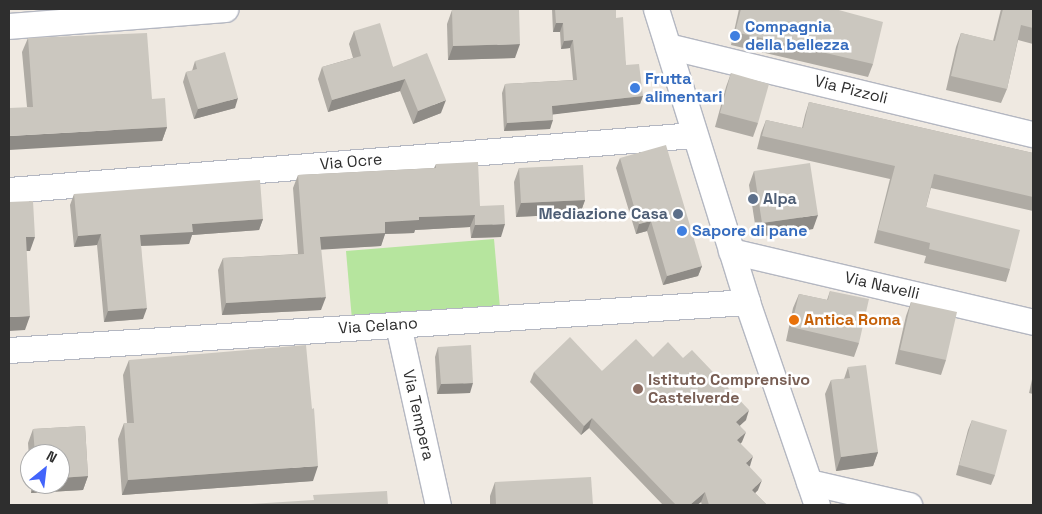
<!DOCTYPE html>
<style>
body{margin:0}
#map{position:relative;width:1042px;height:514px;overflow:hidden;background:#efe9e1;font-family:"Space Grotesk",sans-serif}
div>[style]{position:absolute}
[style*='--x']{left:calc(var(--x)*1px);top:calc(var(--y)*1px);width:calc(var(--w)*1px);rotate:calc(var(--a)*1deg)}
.green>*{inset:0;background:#b6e59e}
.roads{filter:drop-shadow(1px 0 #b4b7c1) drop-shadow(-1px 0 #b4b7c1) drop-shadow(0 1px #b4b7c1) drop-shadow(0 -1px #b4b7c1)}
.minor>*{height:25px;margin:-12.5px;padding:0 12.5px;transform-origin:12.5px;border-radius:12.5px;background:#fff}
.wall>*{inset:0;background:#afaba4}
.shaded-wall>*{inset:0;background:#8e8b86}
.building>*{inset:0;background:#cbc7bf}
.dots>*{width:14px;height:14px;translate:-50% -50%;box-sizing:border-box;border:2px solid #fff;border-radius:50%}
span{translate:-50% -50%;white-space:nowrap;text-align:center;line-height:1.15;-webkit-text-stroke:5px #fff;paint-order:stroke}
.shop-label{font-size:16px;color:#366cbe;font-weight:700}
.left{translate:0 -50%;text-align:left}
.street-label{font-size:16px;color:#2e2e2e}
.service-label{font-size:16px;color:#4e5e75;font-weight:700}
.right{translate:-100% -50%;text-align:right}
.food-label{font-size:16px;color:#c56008;font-weight:700}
.education-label{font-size:16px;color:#785e54;font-weight:700}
.frame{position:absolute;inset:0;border:10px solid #2e2e2e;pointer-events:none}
.north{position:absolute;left:20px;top:444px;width:50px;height:50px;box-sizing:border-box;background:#fff;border:1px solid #ababab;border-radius:50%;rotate:29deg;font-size:14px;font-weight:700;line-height:20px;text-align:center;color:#2e2e2e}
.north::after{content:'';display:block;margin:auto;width:18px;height:22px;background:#4264fb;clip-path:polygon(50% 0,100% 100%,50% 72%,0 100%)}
</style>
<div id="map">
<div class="green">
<i style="clip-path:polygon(494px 239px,500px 308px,352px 320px,346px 251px)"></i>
</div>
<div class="roads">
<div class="minor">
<i style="--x:656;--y:9;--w:307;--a:72.7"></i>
<i style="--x:747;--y:302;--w:215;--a:71"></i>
<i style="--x:9;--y:26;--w:217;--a:-4.5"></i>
<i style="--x:668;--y:46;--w:375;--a:13.6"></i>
<i style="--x:9;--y:190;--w:687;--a:-4.59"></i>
<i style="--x:731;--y:251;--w:310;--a:13.2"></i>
<i style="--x:398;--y:325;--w:184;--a:77.5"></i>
<i style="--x:9;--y:350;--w:740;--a:-3.72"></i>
<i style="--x:809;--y:482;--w:103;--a:13"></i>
</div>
</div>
<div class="wall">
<i style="clip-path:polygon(552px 9px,616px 9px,616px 18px,626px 65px,643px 96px,640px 104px,553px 114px,550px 129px,504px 131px,502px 93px,505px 84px,573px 80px,570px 48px,561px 49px,560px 32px,553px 32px)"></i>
<i style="clip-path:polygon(739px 9px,835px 9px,873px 64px,868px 77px,731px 45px)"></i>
<i style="clip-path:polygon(1001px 9px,1033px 9px,1033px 44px,1018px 40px,1007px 89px,1001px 103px,946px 90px,956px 47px,961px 33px,993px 41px)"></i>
<i style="clip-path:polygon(452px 10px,515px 58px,448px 60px,447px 24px)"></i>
<i style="clip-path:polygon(354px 31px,393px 67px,441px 113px,413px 124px,400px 91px,328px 112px,318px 79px,322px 67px,353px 58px,349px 44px)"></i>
<i style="clip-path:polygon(28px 38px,152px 99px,167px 127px,162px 141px,27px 107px,22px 52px)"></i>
<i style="clip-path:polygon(195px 61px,235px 108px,194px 119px,183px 82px,186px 72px,192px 71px)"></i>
<i style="clip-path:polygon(731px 73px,758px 123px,753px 137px,715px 127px,726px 87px)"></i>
<i style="clip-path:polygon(809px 102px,1033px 153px,1033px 211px,931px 188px,926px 207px,1010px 269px,1006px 282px,924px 263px,926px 256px,874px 243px,890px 179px,757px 149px,761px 133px,766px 120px,802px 128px,805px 115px)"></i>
<i style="clip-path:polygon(620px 158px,702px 266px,698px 276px,663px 285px,647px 231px,636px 234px,616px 168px)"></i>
<i style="clip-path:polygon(436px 164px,480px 206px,501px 237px,471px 238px,470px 227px,415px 230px,414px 233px,385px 234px,381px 246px,321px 249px,321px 310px,222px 315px,218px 270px,223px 258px,298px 254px,293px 188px,298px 175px,434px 168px)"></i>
<i style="clip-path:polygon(519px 168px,585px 200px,580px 214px,516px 217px,514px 182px)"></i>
<i style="clip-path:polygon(754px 171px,813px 229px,757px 237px,749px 185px)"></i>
<i style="clip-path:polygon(74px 194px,263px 219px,259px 230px,192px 235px,189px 244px,141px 246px,143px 319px,104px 322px,97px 245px,74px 247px,70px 205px)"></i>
<i style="clip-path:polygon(830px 291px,859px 343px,854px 357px,786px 341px,793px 308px,799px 294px,827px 300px)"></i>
<i style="clip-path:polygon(911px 302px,946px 360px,941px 375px,895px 364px,906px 316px)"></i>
<i style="clip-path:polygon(438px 347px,470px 393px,437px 394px,435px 357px)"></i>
<i style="clip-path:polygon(653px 357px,683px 358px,746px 420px,740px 425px,742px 442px,740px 443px,758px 490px,755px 493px,767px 505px,702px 505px,701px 502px,697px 505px,663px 505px,589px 428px,581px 435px,530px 382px,534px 372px,602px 371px)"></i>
<i style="clip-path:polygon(129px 360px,313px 481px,122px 495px,118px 439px,124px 423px,127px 423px,123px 375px)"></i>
<i style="clip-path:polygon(848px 367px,878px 452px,873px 466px,836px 471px,825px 394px,831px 380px,844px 379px)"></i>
<i style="clip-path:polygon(1033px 375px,1033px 394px,1029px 393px)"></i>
<i style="clip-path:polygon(972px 420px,995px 475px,991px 485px,956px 475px,968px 430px)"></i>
<i style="clip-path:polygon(85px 426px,88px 476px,83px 490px,31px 493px,31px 484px,60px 484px,60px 454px,30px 454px,30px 472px,28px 443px,33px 429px)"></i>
<i style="clip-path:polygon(495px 482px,593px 505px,490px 505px,490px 496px)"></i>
</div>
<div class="shaded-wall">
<i style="clip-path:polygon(556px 23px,563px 23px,560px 32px,553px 32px)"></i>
<i style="clip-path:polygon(573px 40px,570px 48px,561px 49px,564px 41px)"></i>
<i style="clip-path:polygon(520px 44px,515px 58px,448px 60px,453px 46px)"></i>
<i style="clip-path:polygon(405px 79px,400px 91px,328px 112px,332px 100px)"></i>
<i style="clip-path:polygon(643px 96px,640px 104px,549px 115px,552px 106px)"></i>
<i style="clip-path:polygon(238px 98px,235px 108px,194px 119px,198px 109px)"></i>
<i style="clip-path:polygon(446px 100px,441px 113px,413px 124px,418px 111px)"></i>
<i style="clip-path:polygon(553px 120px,550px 129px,504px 131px,507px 123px)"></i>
<i style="clip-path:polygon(167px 127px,162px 141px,9px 150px,9px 136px)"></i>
<i style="clip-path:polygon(585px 200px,580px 214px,516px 217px,521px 203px)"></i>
<i style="clip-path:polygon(475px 215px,470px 227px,415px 230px,414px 233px,385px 234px,381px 246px,316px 250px,320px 237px,385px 222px,419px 217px)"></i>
<i style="clip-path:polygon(818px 215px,813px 229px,757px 237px,762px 223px)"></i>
<i style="clip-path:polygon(263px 219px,259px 230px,192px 235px,189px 244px,136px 246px,140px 235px,192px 224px)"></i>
<i style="clip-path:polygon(651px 221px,647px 231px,636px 234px,639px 224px)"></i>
<i style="clip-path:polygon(505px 224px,501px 237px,471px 238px,475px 225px)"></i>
<i style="clip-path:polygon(101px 234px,97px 245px,74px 247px,78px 236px)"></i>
<i style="clip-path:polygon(26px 237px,35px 237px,30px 251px,21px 251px)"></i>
<i style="clip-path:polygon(702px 266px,698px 276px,663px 285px,667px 276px)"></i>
<i style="clip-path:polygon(326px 297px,321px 310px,222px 315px,226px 303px)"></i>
<i style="clip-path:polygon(147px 308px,143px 319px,104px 322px,108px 311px)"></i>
<i style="clip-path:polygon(30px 316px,25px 330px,9px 331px,9px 317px)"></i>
<i style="clip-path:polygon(473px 383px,470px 393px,437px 394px,441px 384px)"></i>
<i style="clip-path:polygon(749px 410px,746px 420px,733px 432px,736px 422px)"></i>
<i style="clip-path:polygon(592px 418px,589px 428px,581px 435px,584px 426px)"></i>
<i style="clip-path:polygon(746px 432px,742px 442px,734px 450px,737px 440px)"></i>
<i style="clip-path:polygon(878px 452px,873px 466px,836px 471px,841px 457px)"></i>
<i style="clip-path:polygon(753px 456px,750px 466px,742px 473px,746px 463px)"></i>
<i style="clip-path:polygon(318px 466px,313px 481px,122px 495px,128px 480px)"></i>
<i style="clip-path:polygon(88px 476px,83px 490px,31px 493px,35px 484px,60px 484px,60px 478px)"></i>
<i style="clip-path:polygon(762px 480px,758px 490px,748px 500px,752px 490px)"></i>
<i style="clip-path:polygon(705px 492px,701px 502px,697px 505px,690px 505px)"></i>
</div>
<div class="building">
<i style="clip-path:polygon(489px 9px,519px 9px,520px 44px,453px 46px,452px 10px)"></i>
<i style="clip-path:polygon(555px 9px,616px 9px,616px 18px,623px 17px,626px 65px,639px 64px,643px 96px,552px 106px,553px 120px,507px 123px,505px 84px,577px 80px,573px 40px,564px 41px,563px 23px,556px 23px)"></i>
<i style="clip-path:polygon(741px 9px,835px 9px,883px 22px,873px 64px,735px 32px)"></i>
<i style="clip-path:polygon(1003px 9px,1033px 9px,1033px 28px,1021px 25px,1007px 89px,951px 76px,961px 33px,995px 41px)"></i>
<i style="clip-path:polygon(380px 23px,393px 67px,427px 53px,446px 100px,418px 111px,405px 79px,332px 100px,322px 67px,361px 56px,354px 31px)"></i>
<i style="clip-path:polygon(147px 33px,152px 99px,165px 98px,167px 127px,9px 136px,9px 108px,33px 107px,28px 38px)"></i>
<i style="clip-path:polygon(225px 52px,238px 98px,198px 109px,186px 72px,197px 69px,195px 61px)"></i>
<i style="clip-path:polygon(731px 73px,769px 84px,758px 123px,720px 113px)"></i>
<i style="clip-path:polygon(809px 102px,1033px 153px,1033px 197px,934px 174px,926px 207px,1020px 230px,1010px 269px,929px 249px,930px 243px,878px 230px,895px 166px,762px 136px,766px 120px,803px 128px)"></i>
<i style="clip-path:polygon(666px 145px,702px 266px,667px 276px,651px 221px,639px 224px,620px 158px)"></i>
<i style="clip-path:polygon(478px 162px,480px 206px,504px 205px,505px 224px,475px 225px,475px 215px,419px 217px,419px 220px,385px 222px,385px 233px,320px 237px,326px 297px,226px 303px,223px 258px,304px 254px,298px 175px,436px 168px,436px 164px)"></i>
<i style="clip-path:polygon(810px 163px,818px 215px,762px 223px,754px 171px)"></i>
<i style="clip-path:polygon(583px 165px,585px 200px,521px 203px,519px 168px)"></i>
<i style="clip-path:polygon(260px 180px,263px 219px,192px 224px,193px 232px,140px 235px,147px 308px,108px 311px,101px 234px,78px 236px,74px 194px)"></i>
<i style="clip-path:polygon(33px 201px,35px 237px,26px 237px,30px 316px,9px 317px,9px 202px)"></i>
<i style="clip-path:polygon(830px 291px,869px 299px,859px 343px,791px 327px,799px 294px,828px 300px)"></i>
<i style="clip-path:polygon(911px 302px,957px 312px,946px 360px,900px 350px)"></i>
<i style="clip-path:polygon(570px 337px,602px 371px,636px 339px,653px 357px,668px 342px,683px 358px,692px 350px,749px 410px,736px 422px,746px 432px,737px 440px,753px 456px,746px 463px,762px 480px,752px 490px,767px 505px,709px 505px,705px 492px,690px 505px,676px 505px,592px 418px,584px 426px,534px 372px)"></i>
<i style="clip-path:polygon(306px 345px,312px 409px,314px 408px,318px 466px,128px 480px,124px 423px,134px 423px,129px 360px)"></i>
<i style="clip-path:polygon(471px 345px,473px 383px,441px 384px,438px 347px)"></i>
<i style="clip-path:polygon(866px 365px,878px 452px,841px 457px,831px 380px,850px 378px,848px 367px)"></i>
<i style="clip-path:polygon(972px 420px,1007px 430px,995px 475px,959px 465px)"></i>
<i style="clip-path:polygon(85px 426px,88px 476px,60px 478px,60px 454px,35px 454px,33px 429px)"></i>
<i style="clip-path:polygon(591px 477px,593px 505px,496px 505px,495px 482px)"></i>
<i style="clip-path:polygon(387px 491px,388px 505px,235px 505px,314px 500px,313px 495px)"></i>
</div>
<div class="dots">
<i style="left:735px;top:36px;background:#3f7fe0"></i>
<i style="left:635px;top:88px;background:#3f7fe0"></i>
<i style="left:753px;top:199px;background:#5c6f8a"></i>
<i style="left:678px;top:214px;background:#5c6f8a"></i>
<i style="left:682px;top:231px;background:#3f7fe0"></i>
<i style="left:794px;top:320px;background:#e8710a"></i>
<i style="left:638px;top:389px;background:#8d6e63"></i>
</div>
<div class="shop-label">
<span class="left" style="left:745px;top:36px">Compagnia<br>della bellezza</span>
<span class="left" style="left:645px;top:88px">Frutta<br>alimentari</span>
<span class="left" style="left:692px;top:231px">Sapore di pane</span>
</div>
<div class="street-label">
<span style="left:851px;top:90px;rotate:14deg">Via Pizzoli</span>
<span style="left:351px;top:162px;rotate:-5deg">Via Ocre</span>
<span style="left:882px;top:286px;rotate:13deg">Via Navelli</span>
<span style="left:378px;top:326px;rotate:-4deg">Via Celano</span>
<span style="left:418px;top:415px;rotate:77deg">Via Tempera</span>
</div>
<div class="service-label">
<span class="left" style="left:763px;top:199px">Alpa</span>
<span class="right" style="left:668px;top:214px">Mediazione Casa</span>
</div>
<div class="food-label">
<span class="left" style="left:804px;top:320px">Antica Roma</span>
</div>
<div class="education-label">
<span class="left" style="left:648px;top:389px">Istituto Comprensivo<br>Castelverde</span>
</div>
<div class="frame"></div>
<div class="north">N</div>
</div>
